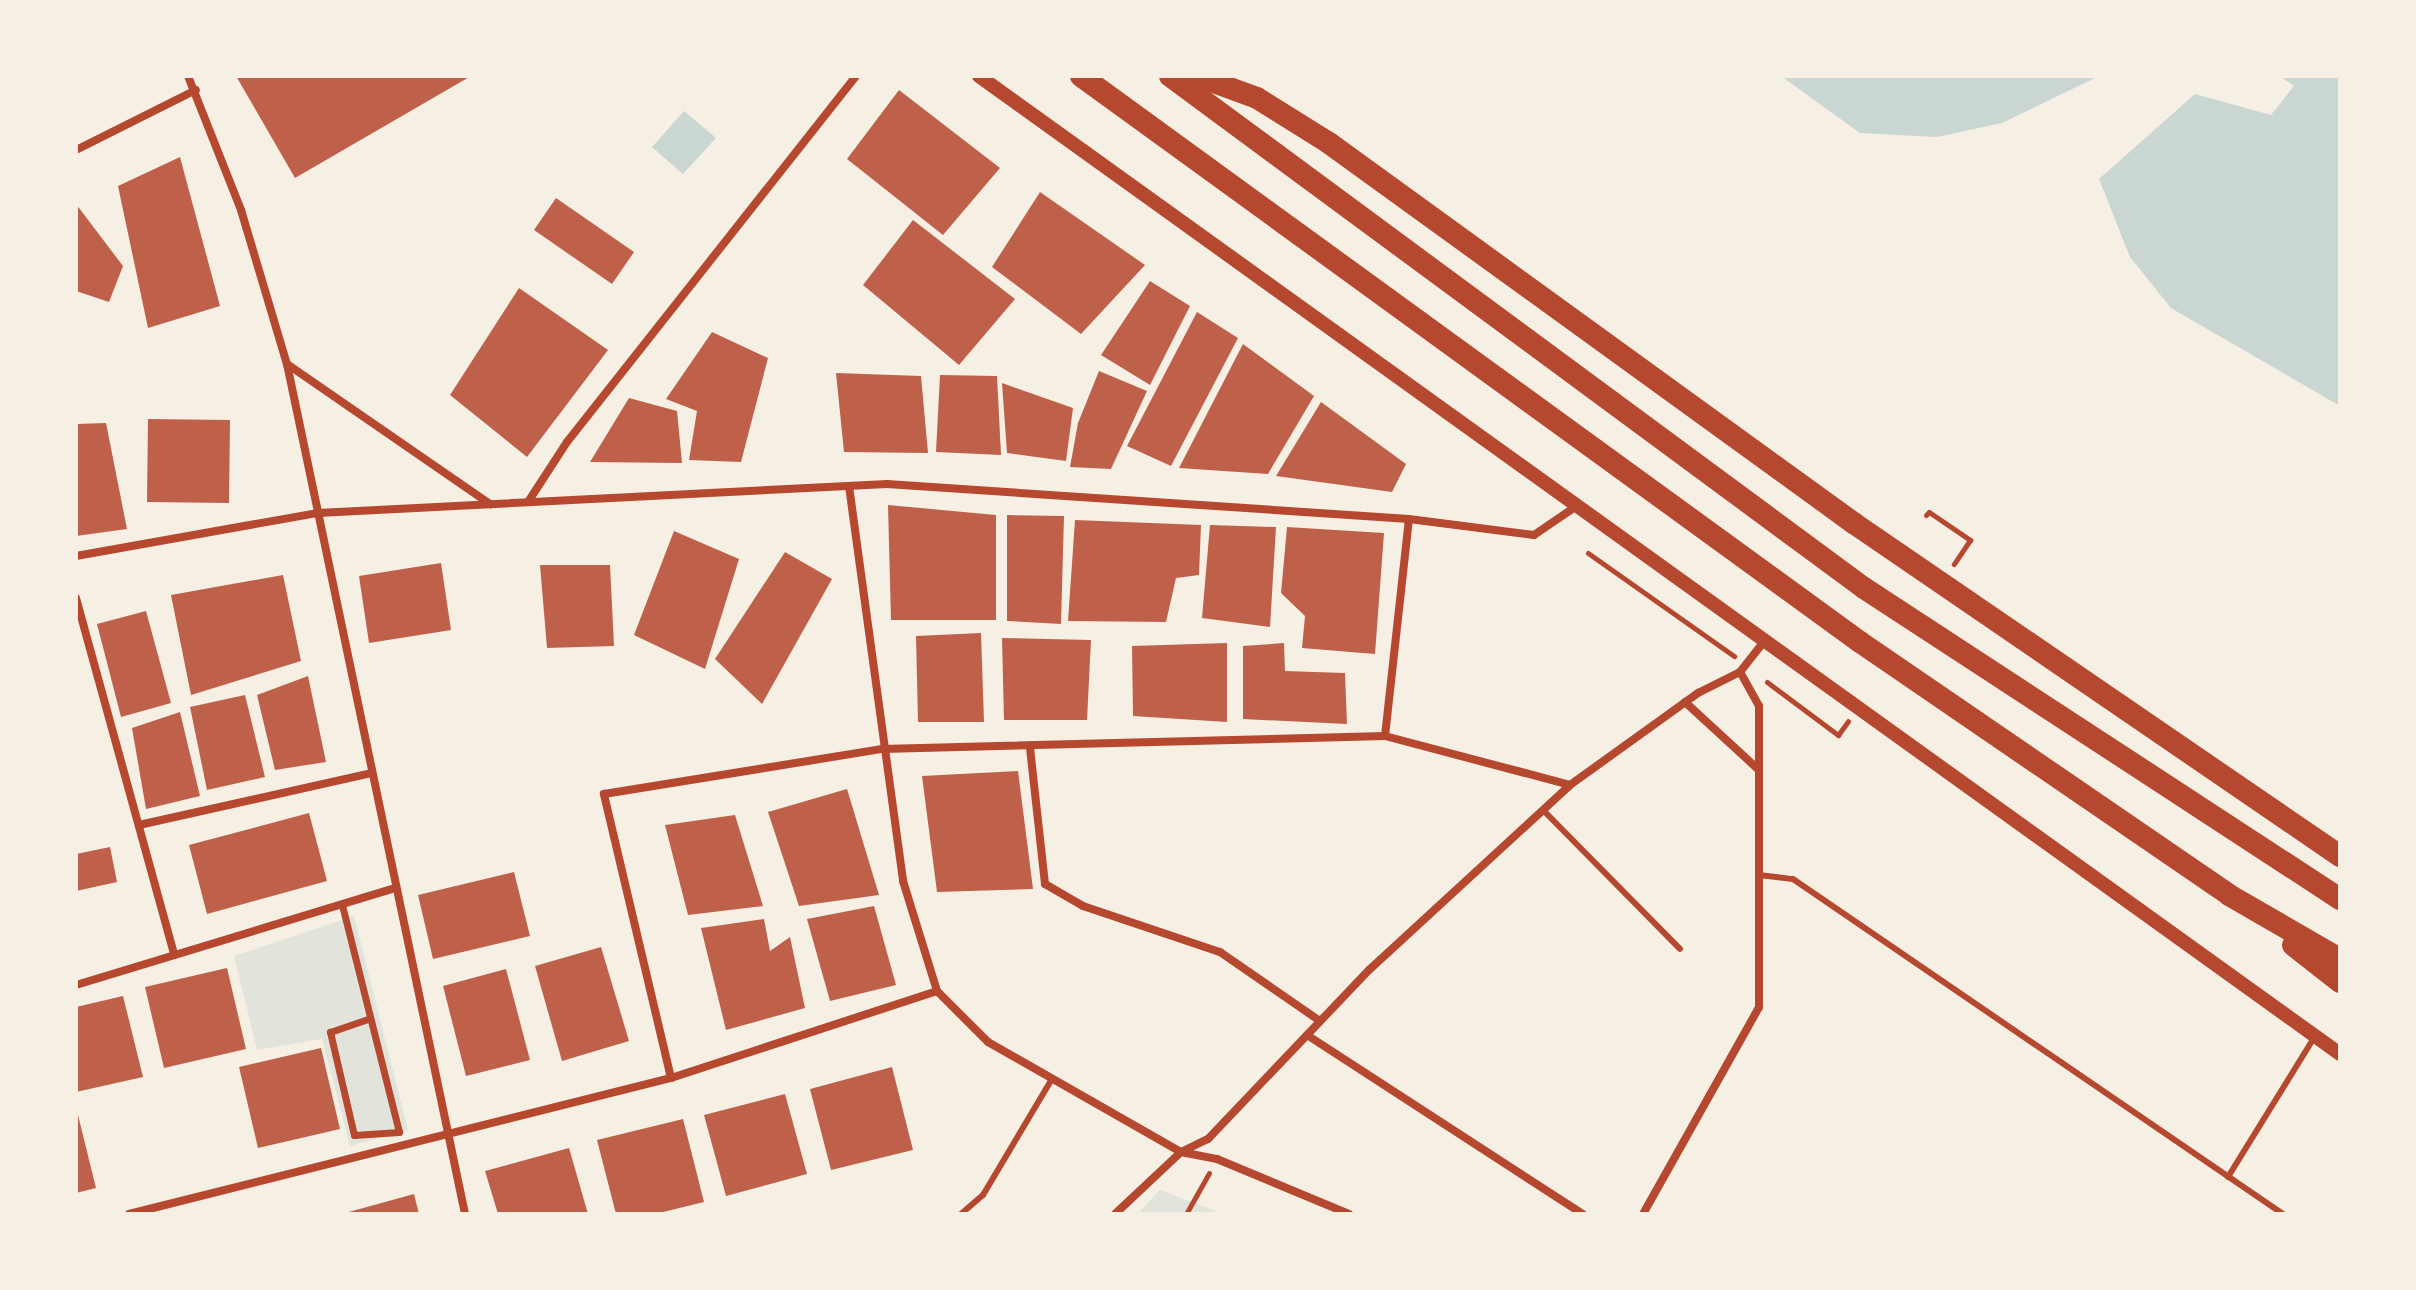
<!DOCTYPE html>
<style>
body{margin:0}
#map{position:relative;width:2416px;height:1290px;overflow:hidden;background:#f6efe4;font-family:"Open Sans",sans-serif}
div>[style]{position:absolute}
[style*='--x']{left:calc(var(--x)*1px);top:calc(var(--y)*1px);width:calc(var(--w)*1px);rotate:calc(var(--a)*1deg)}
.green>*{inset:0;background:#e2e4dc}
.water>*{inset:0;background:#c9d6d2}
.building>*{inset:0;background:#bf614a}
.path>*{height:5px;margin:-2.5px;padding:0 2.5px;transform-origin:2.5px;border-radius:2.5px;background:#b5482f}
.service>*{height:6px;margin:-3px;padding:0 3px;transform-origin:3px;border-radius:3px;background:#b5482f}
.pedestrian>*{height:7px;margin:-3.5px;padding:0 3.5px;transform-origin:3.5px;border-radius:3.5px;background:#b5482f}
.minor>*{height:8px;margin:-4px;padding:0 4px;transform-origin:4px;border-radius:4px;background:#b5482f}
.tertiary>*{height:14px;margin:-7px;padding:0 7px;transform-origin:7px;border-radius:7px;background:#b5482f}
.trunk>*{height:22px;margin:-11px;padding:0 11px;transform-origin:11px;border-radius:11px;background:#b5482f}
span{translate:-50% -50%;white-space:nowrap;text-align:center;line-height:1.15;-webkit-text-stroke:8px #f6efe4;paint-order:stroke}
.frame{position:absolute;inset:0;border:78px solid #f6efe4;pointer-events:none}
</style>
<div id="map">
<div class="green">
<i style="clip-path:polygon(354px 916px,408px 1130px,350px 1146px,322px 1039px,257px 1050px,234px 956px)"></i>
<i style="clip-path:polygon(1160px 1190px,1224px 1214px,1137px 1214px)"></i>
</div>
<div class="water">
<i style="clip-path:polygon(1781px 76px,2099px 76px,2002px 123px,1937px 137px,1860px 133px)"></i>
<i style="clip-path:polygon(2280px 76px,2340px 76px,2340px 406px,2171px 308px,2130px 257px,2099px 179px,2195px 94px,2271px 115px,2294px 86px)"></i>
<i style="clip-path:polygon(684px 111px,716px 138px,683px 174px,652px 147px)"></i>
</div>
<div class="building">
<i style="clip-path:polygon(236px 76px,471px 76px,295px 178px)"></i>
<i style="clip-path:polygon(899px 90px,1000px 168px,943px 235px,847px 159px)"></i>
<i style="clip-path:polygon(180px 157px,220px 306px,148px 328px,118px 186px)"></i>
<i style="clip-path:polygon(1040px 192px,1145px 265px,1081px 334px,992px 267px)"></i>
<i style="clip-path:polygon(556px 198px,634px 252px,612px 284px,534px 230px)"></i>
<i style="clip-path:polygon(76px 204px,123px 266px,109px 302px,76px 291px)"></i>
<i style="clip-path:polygon(913px 220px,1015px 299px,959px 365px,863px 285px)"></i>
<i style="clip-path:polygon(1150px 281px,1190px 306px,1150px 385px,1101px 355px)"></i>
<i style="clip-path:polygon(519px 288px,608px 350px,527px 457px,450px 395px)"></i>
<i style="clip-path:polygon(1197px 312px,1238px 338px,1171px 466px,1127px 446px)"></i>
<i style="clip-path:polygon(712px 332px,768px 358px,741px 462px,689px 460px,697px 411px,666px 399px)"></i>
<i style="clip-path:polygon(1243px 344px,1314px 396px,1268px 474px,1179px 468px)"></i>
<i style="clip-path:polygon(1099px 371px,1147px 391px,1111px 469px,1070px 467px,1078px 423px)"></i>
<i style="clip-path:polygon(836px 373px,921px 376px,928px 453px,844px 452px)"></i>
<i style="clip-path:polygon(940px 375px,997px 376px,1001px 455px,936px 452px)"></i>
<i style="clip-path:polygon(1002px 383px,1073px 408px,1066px 461px,1007px 453px)"></i>
<i style="clip-path:polygon(629px 398px,677px 411px,682px 463px,590px 462px)"></i>
<i style="clip-path:polygon(1321px 402px,1406px 464px,1392px 492px,1276px 476px)"></i>
<i style="clip-path:polygon(148px 419px,230px 420px,229px 503px,147px 502px)"></i>
<i style="clip-path:polygon(106px 423px,127px 529px,76px 536px,76px 424px)"></i>
<i style="clip-path:polygon(888px 505px,996px 515px,996px 620px,891px 620px)"></i>
<i style="clip-path:polygon(1007px 515px,1064px 516px,1061px 624px,1007px 621px)"></i>
<i style="clip-path:polygon(1075px 520px,1201px 525px,1199px 575px,1176px 578px,1166px 622px,1068px 621px)"></i>
<i style="clip-path:polygon(1210px 525px,1276px 527px,1270px 627px,1202px 618px)"></i>
<i style="clip-path:polygon(1287px 527px,1384px 533px,1375px 654px,1302px 648px,1305px 616px,1281px 593px)"></i>
<i style="clip-path:polygon(674px 531px,739px 559px,705px 669px,634px 635px)"></i>
<i style="clip-path:polygon(785px 552px,832px 579px,762px 704px,715px 659px)"></i>
<i style="clip-path:polygon(441px 563px,451px 630px,369px 643px,359px 576px)"></i>
<i style="clip-path:polygon(540px 565px,610px 565px,614px 646px,547px 648px)"></i>
<i style="clip-path:polygon(283px 575px,301px 661px,191px 695px,171px 595px)"></i>
<i style="clip-path:polygon(146px 611px,171px 703px,121px 717px,97px 624px)"></i>
<i style="clip-path:polygon(981px 633px,984px 722px,918px 722px,916px 636px)"></i>
<i style="clip-path:polygon(1002px 638px,1091px 640px,1087px 720px,1004px 720px)"></i>
<i style="clip-path:polygon(1227px 643px,1227px 722px,1133px 716px,1132px 646px)"></i>
<i style="clip-path:polygon(1284px 643px,1285px 671px,1345px 673px,1347px 724px,1243px 719px,1243px 646px)"></i>
<i style="clip-path:polygon(308px 676px,326px 762px,275px 770px,257px 695px)"></i>
<i style="clip-path:polygon(245px 695px,265px 777px,207px 790px,190px 707px)"></i>
<i style="clip-path:polygon(180px 712px,200px 796px,146px 809px,132px 728px)"></i>
<i style="clip-path:polygon(1018px 771px,1033px 889px,937px 892px,922px 776px)"></i>
<i style="clip-path:polygon(847px 789px,879px 895px,799px 906px,768px 812px)"></i>
<i style="clip-path:polygon(309px 813px,327px 881px,207px 914px,189px 845px)"></i>
<i style="clip-path:polygon(735px 815px,763px 906px,688px 915px,665px 825px)"></i>
<i style="clip-path:polygon(110px 847px,117px 882px,76px 891px,76px 854px)"></i>
<i style="clip-path:polygon(514px 872px,530px 936px,433px 959px,418px 895px)"></i>
<i style="clip-path:polygon(874px 906px,896px 985px,830px 1001px,807px 919px)"></i>
<i style="clip-path:polygon(764px 919px,770px 951px,790px 937px,805px 1008px,726px 1030px,701px 928px)"></i>
<i style="clip-path:polygon(601px 947px,629px 1041px,562px 1061px,535px 966px)"></i>
<i style="clip-path:polygon(227px 968px,246px 1049px,164px 1068px,145px 987px)"></i>
<i style="clip-path:polygon(506px 969px,530px 1060px,466px 1076px,443px 986px)"></i>
<i style="clip-path:polygon(123px 996px,143px 1077px,76px 1092px,76px 1007px)"></i>
<i style="clip-path:polygon(321px 1048px,340px 1129px,258px 1148px,239px 1067px)"></i>
<i style="clip-path:polygon(892px 1067px,913px 1150px,831px 1170px,810px 1089px)"></i>
<i style="clip-path:polygon(785px 1094px,807px 1174px,726px 1196px,704px 1115px)"></i>
<i style="clip-path:polygon(76px 1107px,96px 1188px,76px 1193px)"></i>
<i style="clip-path:polygon(683px 1119px,704px 1202px,655px 1214px,616px 1214px,597px 1140px)"></i>
<i style="clip-path:polygon(569px 1148px,588px 1214px,498px 1214px,485px 1171px)"></i>
<i style="clip-path:polygon(414px 1194px,419px 1214px,345px 1214px,345px 1213px)"></i>
</div>
<div class="path">
<i style="--x:1926;--y:515;--w:4;--a:-45"></i>
<i style="--x:1929;--y:512;--w:50;--a:34.3"></i>
<i style="--x:1970;--y:540;--w:29;--a:124"></i>
<i style="--x:1588;--y:553;--w:179;--a:35.2"></i>
<i style="--x:1767;--y:682;--w:89;--a:36.7"></i>
<i style="--x:1838;--y:735;--w:17;--a:-54"></i>
<i style="--x:1186;--y:1214;--w:47;--a:-60.7"></i>
</div>
<div class="service">
<i style="--x:1543;--y:810;--w:195;--a:45.4"></i>
<i style="--x:1759;--y:875;--w:34;--a:7"></i>
<i style="--x:1793;--y:879;--w:594;--a:34.36"></i>
<i style="--x:2228;--y:1177;--w:166;--a:-58.3"></i>
<i style="--x:961;--y:1214;--w:29;--a:-41"></i>
<i style="--x:983;--y:1195;--w:135;--a:-59.3"></i>
</div>
<div class="pedestrian">
<i style="--x:342;--y:905;--w:234;--a:75.9"></i>
<i style="--x:399;--y:1132;--w:45;--a:176.2"></i>
<i style="--x:354;--y:1135;--w:106;--a:-103.1"></i>
<i style="--x:330;--y:1032;--w:40;--a:-18.9"></i>
</div>
<div class="minor">
<i style="--x:188;--y:76;--w:144;--a:68.4"></i>
<i style="--x:241;--y:210;--w:161;--a:73.4"></i>
<i style="--x:287;--y:364;--w:868;--a:78.17"></i>
<i style="--x:76;--y:150;--w:134;--a:-26.6"></i>
<i style="--x:287;--y:364;--w:247;--a:34.6"></i>
<i style="--x:849;--y:486;--w:399;--a:82.2"></i>
<i style="--x:903;--y:881;--w:115;--a:72.8"></i>
<i style="--x:937;--y:991;--w:72;--a:45"></i>
<i style="--x:988;--y:1042;--w:222;--a:29.7"></i>
<i style="--x:1181;--y:1152;--w:37;--a:11"></i>
<i style="--x:1217;--y:1159;--w:143;--a:22.6"></i>
<i style="--x:528;--y:502;--w:72;--a:-57"></i>
<i style="--x:567;--y:442;--w:466;--a:-51.7"></i>
<i style="--x:76;--y:556;--w:246;--a:-10.1"></i>
<i style="--x:318;--y:513;--w:570;--a:-2.92"></i>
<i style="--x:887;--y:484;--w:523;--a:3.84"></i>
<i style="--x:1409;--y:519;--w:126;--a:7.3"></i>
<i style="--x:1534;--y:535;--w:53;--a:-34.3"></i>
<i style="--x:76;--y:598;--w:370;--a:74.6"></i>
<i style="--x:1685;--y:702;--w:100;--a:42.6"></i>
<i style="--x:1385;--y:736;--w:218;--a:-83.7"></i>
<i style="--x:1030;--y:748;--w:137;--a:83.7"></i>
<i style="--x:1045;--y:884;--w:44;--a:30.1"></i>
<i style="--x:1083;--y:906;--w:145;--a:18.6"></i>
<i style="--x:1220;--y:952;--w:121;--a:34.6"></i>
<i style="--x:139;--y:825;--w:239;--a:-12.6"></i>
<i style="--x:76;--y:985;--w:334;--a:-16.9"></i>
<i style="--x:1307;--y:1035;--w:329;--a:33"></i>
<i style="--x:671;--y:1078;--w:292;--a:-103.3"></i>
<i style="--x:604;--y:794;--w:282;--a:-9.2"></i>
<i style="--x:882;--y:749;--w:503;--a:-1.48"></i>
<i style="--x:1385;--y:736;--w:191;--a:14.8"></i>
<i style="--x:129;--y:1214;--w:559;--a:-14.09"></i>
<i style="--x:671;--y:1078;--w:280;--a:-18.1"></i>
<i style="--x:1115;--y:1214;--w:91;--a:-43.2"></i>
<i style="--x:1181;--y:1152;--w:30;--a:-26"></i>
<i style="--x:1208;--y:1139;--w:233;--a:-46.4"></i>
<i style="--x:1369;--y:970;--w:273;--a:-42.6"></i>
<i style="--x:1570;--y:785;--w:158;--a:-35.7"></i>
<i style="--x:1698;--y:693;--w:47;--a:-26.6"></i>
<i style="--x:1740;--y:672;--w:42;--a:-51.8"></i>
<i style="--x:1643;--y:1214;--w:237;--a:-60.7"></i>
<i style="--x:1759;--y:1007;--w:301;--a:-90"></i>
<i style="--x:1759;--y:706;--w:39;--a:-119"></i>
</div>
<div class="tertiary">
<i style="--x:979;--y:76;--w:1676;--a:35.7"></i>
</div>
<div class="trunk">
<i style="--x:1081;--y:76;--w:963;--a:36"></i>
<i style="--x:1860;--y:642;--w:447;--a:34.4"></i>
<i style="--x:2229;--y:895;--w:128;--a:30"></i>
<i style="--x:1170;--y:76;--w:862;--a:36.42"></i>
<i style="--x:1864;--y:588;--w:569;--a:33.16"></i>
<i style="--x:1197;--y:76;--w:64;--a:20.1"></i>
<i style="--x:1257;--y:98;--w:85;--a:32"></i>
<i style="--x:1329;--y:143;--w:649;--a:35.92"></i>
<i style="--x:1855;--y:524;--w:588;--a:34.39"></i>
<i style="--x:2293;--y:945;--w:60;--a:38.2"></i>
</div>
<div class="frame"></div>
</div>
